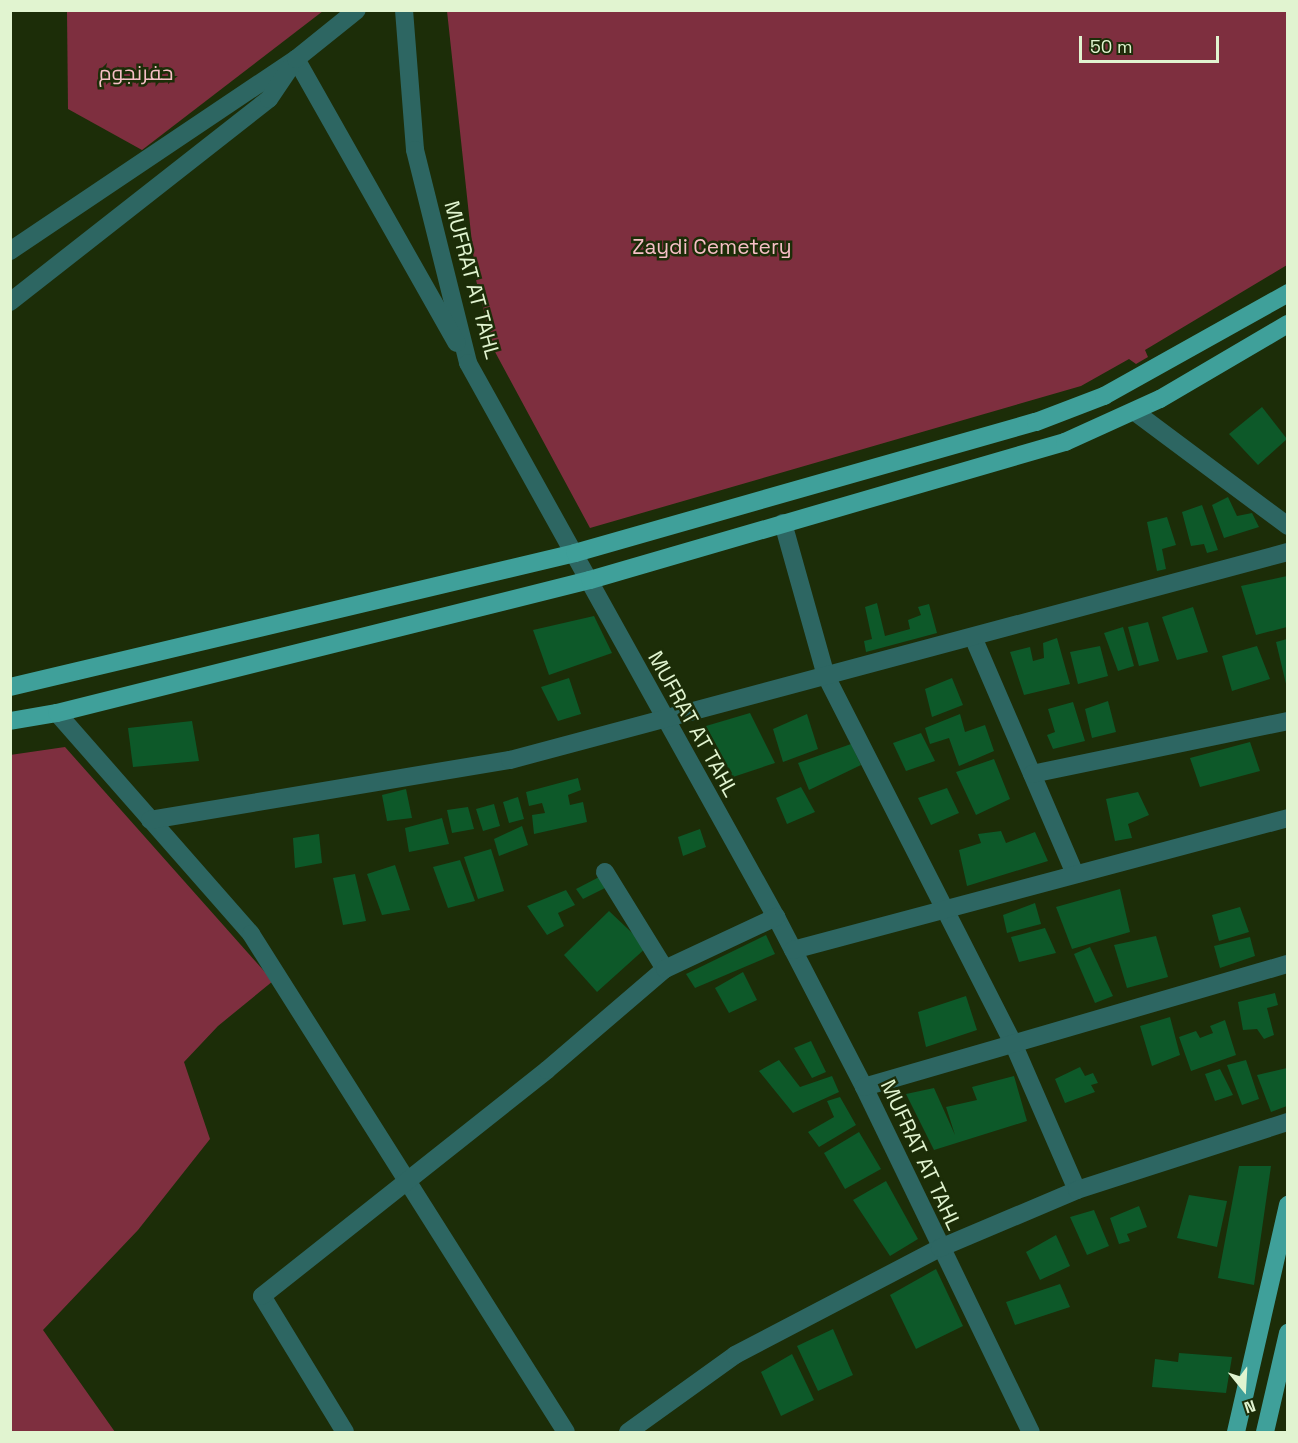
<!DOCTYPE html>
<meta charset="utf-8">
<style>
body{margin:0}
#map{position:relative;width:1298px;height:1443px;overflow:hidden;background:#1c2d08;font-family:"Space Grotesk",Cairo,sans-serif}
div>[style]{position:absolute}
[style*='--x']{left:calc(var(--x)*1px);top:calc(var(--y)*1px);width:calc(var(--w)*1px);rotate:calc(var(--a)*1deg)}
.green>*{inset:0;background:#7e2f3f}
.building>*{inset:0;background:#0d5929}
.minor>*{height:18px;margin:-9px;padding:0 9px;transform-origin:9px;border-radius:9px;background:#2d6662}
.major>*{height:18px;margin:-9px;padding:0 9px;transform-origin:9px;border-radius:9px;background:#3fa09a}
span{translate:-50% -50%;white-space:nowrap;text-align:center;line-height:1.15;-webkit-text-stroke:5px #1c2d08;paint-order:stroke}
.park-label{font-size:21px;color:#f6bfc6}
.street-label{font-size:21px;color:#e1f4d0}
.frame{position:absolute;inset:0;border:12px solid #e1f4d0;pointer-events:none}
.north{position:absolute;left:1214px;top:1359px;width:60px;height:60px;-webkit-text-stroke:4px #1c2d08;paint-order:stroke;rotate:162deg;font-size:16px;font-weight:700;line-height:24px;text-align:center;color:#e1f4d0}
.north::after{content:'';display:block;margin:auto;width:21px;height:27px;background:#e1f4d0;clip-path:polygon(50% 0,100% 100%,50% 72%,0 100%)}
.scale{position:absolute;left:1079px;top:36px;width:140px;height:27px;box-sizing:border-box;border:3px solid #e1f4d0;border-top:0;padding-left:8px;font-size:18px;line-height:21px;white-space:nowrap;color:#e1f4d0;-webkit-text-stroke:4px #1c2d08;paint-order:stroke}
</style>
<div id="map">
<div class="green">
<i style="clip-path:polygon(67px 11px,67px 10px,323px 11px,142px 150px,68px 109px)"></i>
<i style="clip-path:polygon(447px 11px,1287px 11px,1287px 265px,1145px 350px,1148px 357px,1136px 364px,1129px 359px,1081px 386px,590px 528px,494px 350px,476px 280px)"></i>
<i style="clip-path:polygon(65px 747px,273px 981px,218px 1026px,184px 1062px,210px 1139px,138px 1230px,43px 1330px,115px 1432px,11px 1432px,10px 755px)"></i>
</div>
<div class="building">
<i style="clip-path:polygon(1262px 407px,1287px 439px,1258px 465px,1229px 434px)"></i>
<i style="clip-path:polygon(1228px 497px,1237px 516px,1252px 513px,1259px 527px,1224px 538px,1212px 505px)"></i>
<i style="clip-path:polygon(1202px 505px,1218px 550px,1207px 553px,1204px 544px,1191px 546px,1182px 512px)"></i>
<i style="clip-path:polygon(1167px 517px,1176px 545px,1162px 549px,1166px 569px,1157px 571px,1147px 522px)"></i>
<i style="clip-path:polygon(1287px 576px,1287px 627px,1256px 635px,1241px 586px)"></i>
<i style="clip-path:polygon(877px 603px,885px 636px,910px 629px,908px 620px,921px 615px,918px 607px,929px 604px,937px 633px,866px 652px,864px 641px,872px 639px,865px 607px)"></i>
<i style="clip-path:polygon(1193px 607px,1208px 652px,1177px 660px,1162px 617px)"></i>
<i style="clip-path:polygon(594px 616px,612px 653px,549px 675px,533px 630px)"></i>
<i style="clip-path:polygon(1148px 622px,1159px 661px,1139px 666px,1128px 627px)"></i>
<i style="clip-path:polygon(1123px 627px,1134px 666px,1118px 671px,1104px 633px)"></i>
<i style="clip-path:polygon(1057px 638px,1070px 684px,1024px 695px,1010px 652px,1030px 647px,1033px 661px,1044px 658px,1043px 643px)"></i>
<i style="clip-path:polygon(1287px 639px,1287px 688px,1276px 642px)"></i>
<i style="clip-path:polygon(1100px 646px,1108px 676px,1078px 684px,1070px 652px)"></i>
<i style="clip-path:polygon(1257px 646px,1270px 679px,1232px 691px,1222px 656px)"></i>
<i style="clip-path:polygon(569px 678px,581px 714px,558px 721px,541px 687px)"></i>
<i style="clip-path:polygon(952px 678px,963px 705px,932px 717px,925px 689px)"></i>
<i style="clip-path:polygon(1108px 701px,1116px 732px,1092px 738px,1085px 709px)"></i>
<i style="clip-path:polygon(1073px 702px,1085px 741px,1053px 749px,1047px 735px,1055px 732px,1048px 709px)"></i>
<i style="clip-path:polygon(750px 713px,775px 763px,733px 777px,706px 726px)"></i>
<i style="clip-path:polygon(807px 714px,818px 749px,783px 762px,773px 729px)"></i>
<i style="clip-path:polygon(960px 714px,965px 732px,985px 725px,994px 751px,959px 766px,949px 738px,930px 744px,925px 728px)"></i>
<i style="clip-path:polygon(192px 721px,199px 761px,133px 767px,128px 728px)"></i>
<i style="clip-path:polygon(921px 733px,935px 761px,906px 771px,893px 743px)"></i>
<i style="clip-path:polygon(1250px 742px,1260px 771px,1200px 787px,1190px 758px)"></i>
<i style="clip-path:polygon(851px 744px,861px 765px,809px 790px,798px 763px)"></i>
<i style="clip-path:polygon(994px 759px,1010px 799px,976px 815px,956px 772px)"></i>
<i style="clip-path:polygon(578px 778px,581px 790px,568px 795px,570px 805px,583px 802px,587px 822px,534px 834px,532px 815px,545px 813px,542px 803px,529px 806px,526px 792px)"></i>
<i style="clip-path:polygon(801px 787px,815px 812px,787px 824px,776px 798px)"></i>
<i style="clip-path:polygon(947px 788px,959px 813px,931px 825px,918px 798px)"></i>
<i style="clip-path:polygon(406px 789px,412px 818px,387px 821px,382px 795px)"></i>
<i style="clip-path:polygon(1138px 792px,1149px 815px,1128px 824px,1132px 838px,1115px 841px,1106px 799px)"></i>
<i style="clip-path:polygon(518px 797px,524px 819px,509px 823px,503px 802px)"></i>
<i style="clip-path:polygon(494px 804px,500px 826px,483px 831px,476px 809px)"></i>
<i style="clip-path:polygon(468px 807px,474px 829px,452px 833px,447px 810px)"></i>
<i style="clip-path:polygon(442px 818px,449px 844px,409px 852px,405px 828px)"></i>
<i style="clip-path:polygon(522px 826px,528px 845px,499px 856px,494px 839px)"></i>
<i style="clip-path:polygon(700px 829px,706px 847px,683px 856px,678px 837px)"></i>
<i style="clip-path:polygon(1001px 831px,1006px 843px,1035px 832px,1048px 861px,967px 886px,959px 850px,981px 843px,978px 834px)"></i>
<i style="clip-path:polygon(319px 834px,322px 863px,295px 868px,293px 838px)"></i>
<i style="clip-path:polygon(491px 849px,504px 891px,478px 899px,464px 857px)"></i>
<i style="clip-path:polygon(460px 860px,475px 901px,448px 908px,433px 867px)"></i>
<i style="clip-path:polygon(395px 865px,410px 910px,382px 915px,367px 874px)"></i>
<i style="clip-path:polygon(355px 874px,366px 921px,343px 925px,333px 878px)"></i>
<i style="clip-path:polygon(603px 875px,609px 886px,583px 899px,576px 889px)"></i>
<i style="clip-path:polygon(1120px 889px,1130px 932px,1072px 949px,1056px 907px)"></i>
<i style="clip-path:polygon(566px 890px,575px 905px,558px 913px,564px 926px,547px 935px,527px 906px)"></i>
<i style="clip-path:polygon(1035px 903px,1041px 924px,1007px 933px,1003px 915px)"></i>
<i style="clip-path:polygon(1240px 907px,1249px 932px,1219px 941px,1212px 915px)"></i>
<i style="clip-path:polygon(609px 911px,647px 947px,597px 992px,564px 955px)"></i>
<i style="clip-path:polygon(1045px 928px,1056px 953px,1019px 962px,1011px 937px)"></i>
<i style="clip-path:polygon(766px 935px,775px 954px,695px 988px,686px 974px)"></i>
<i style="clip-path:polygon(1156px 936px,1168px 977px,1127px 988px,1114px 945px)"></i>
<i style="clip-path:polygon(1250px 937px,1255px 956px,1220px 968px,1214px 946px)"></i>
<i style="clip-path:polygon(1090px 947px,1113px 996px,1095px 1003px,1074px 954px)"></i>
<i style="clip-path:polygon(743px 972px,757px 1000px,729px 1013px,715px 988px)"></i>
<i style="clip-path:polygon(1275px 993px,1278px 1005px,1267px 1008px,1274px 1035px,1264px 1039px,1257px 1029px,1243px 1030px,1238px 1002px)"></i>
<i style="clip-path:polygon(966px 996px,977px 1030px,926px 1047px,918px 1012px)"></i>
<i style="clip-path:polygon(1170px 1017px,1180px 1055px,1152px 1066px,1140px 1026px)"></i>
<i style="clip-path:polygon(1225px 1020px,1236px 1055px,1191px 1071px,1179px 1037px,1196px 1031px,1200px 1038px,1213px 1033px,1210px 1026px)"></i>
<i style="clip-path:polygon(811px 1041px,826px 1072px,812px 1078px,794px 1048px)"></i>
<i style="clip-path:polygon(779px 1060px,800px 1087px,832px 1076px,839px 1092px,793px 1113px,759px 1071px)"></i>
<i style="clip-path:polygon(1246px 1060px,1259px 1099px,1242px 1105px,1227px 1065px)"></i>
<i style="clip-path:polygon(1080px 1067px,1085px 1076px,1093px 1073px,1098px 1083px,1091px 1085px,1095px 1092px,1065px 1103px,1055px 1079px)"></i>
<i style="clip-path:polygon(1287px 1068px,1287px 1106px,1271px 1112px,1257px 1075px)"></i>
<i style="clip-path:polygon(1220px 1069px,1233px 1095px,1215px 1101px,1205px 1074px)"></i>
<i style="clip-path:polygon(1014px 1076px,1027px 1121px,934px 1150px,906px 1094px,934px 1088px,955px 1135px,946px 1107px,977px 1100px,972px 1087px)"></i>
<i style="clip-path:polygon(840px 1097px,856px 1125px,819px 1147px,808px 1132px,834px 1117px,827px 1101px)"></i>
<i style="clip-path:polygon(859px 1132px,881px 1169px,845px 1189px,824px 1153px)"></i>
<i style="clip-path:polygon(1239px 1166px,1271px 1166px,1254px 1285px,1218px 1278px)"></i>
<i style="clip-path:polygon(886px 1181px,918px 1239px,890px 1256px,853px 1200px)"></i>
<i style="clip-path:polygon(1189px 1195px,1227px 1201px,1217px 1247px,1177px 1238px)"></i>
<i style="clip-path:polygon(1139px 1206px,1147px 1227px,1127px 1234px,1130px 1241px,1119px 1244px,1110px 1218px)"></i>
<i style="clip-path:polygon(1094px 1210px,1109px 1246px,1087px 1255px,1070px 1217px)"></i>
<i style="clip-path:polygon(1056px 1235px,1070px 1266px,1040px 1280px,1026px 1252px)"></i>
<i style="clip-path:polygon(936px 1269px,963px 1326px,916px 1349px,890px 1295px)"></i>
<i style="clip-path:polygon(1060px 1284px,1070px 1307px,1015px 1325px,1006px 1302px)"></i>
<i style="clip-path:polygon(833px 1329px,853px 1375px,818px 1391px,797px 1346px)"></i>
<i style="clip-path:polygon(1179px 1353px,1232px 1357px,1226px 1393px,1152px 1387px,1155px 1359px,1178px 1362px)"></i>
<i style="clip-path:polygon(792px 1354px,814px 1400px,781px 1416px,761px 1372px)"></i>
</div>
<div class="minor">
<i style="--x:404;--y:10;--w:140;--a:85.5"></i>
<i style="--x:415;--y:150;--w:219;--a:76"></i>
<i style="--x:468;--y:363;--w:634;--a:60.93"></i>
<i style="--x:776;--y:917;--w:191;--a:62.6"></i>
<i style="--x:864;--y:1087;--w:383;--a:64.2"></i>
<i style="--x:10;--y:251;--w:344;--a:-33.9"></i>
<i style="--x:296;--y:59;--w:326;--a:60.5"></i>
<i style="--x:10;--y:302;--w:329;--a:-38.1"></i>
<i style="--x:269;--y:99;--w:48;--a:-56"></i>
<i style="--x:296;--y:59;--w:78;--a:-38.8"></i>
<i style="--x:1135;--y:412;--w:191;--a:36.7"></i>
<i style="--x:783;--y:523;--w:159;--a:74.3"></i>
<i style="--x:826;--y:676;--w:412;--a:63"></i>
<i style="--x:1013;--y:1043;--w:160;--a:66.5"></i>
<i style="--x:973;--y:637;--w:258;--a:66.7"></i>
<i style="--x:57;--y:713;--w:294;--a:48.7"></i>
<i style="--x:251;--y:934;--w:589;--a:57.69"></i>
<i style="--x:1032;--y:774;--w:261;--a:-11.7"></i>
<i style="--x:150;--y:820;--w:365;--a:-9.5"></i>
<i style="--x:510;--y:760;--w:805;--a:-14.97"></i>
<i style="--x:605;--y:872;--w:114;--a:58.3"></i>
<i style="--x:793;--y:950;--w:512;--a:-14.93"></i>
<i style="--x:864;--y:1087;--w:441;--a:-16.2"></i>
<i style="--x:345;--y:1432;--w:159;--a:-121.4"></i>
<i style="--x:262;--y:1296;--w:364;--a:-38.4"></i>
<i style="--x:547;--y:1070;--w:155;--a:-40.6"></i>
<i style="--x:665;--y:969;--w:123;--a:-25.1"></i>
<i style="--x:628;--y:1432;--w:132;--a:-35.7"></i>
<i style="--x:735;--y:1355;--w:231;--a:-27.6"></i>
<i style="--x:940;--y:1248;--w:149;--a:-22.9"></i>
<i style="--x:1077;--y:1190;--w:222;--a:-17.9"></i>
</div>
<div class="major">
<i style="--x:10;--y:687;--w:581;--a:-13.34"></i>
<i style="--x:575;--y:553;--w:479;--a:-15.9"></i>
<i style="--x:1036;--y:422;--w:73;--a:-20.9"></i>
<i style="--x:1104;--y:396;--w:211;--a:-29.2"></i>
<i style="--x:10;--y:721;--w:48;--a:-9.7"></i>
<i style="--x:57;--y:713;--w:549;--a:-14.01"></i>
<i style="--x:590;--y:580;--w:495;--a:-16.2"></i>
<i style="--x:1065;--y:442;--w:104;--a:-24.4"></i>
<i style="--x:1160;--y:399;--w:148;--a:-30.4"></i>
<i style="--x:1236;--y:1432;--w:233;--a:-77.1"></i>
<i style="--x:1265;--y:1432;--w:102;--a:-76.9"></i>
</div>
<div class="park-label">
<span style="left:136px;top:73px">حفرنجوم</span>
<span style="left:712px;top:247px">Zaydi Cemetery</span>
</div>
<div class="street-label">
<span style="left:472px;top:280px;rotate:75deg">MUFRAT AT TAHL</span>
<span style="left:693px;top:724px;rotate:61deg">MUFRAT AT TAHL</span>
<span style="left:921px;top:1155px;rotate:65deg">MUFRAT AT TAHL</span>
</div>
<div class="frame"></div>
<div class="north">N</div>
<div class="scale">50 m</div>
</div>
